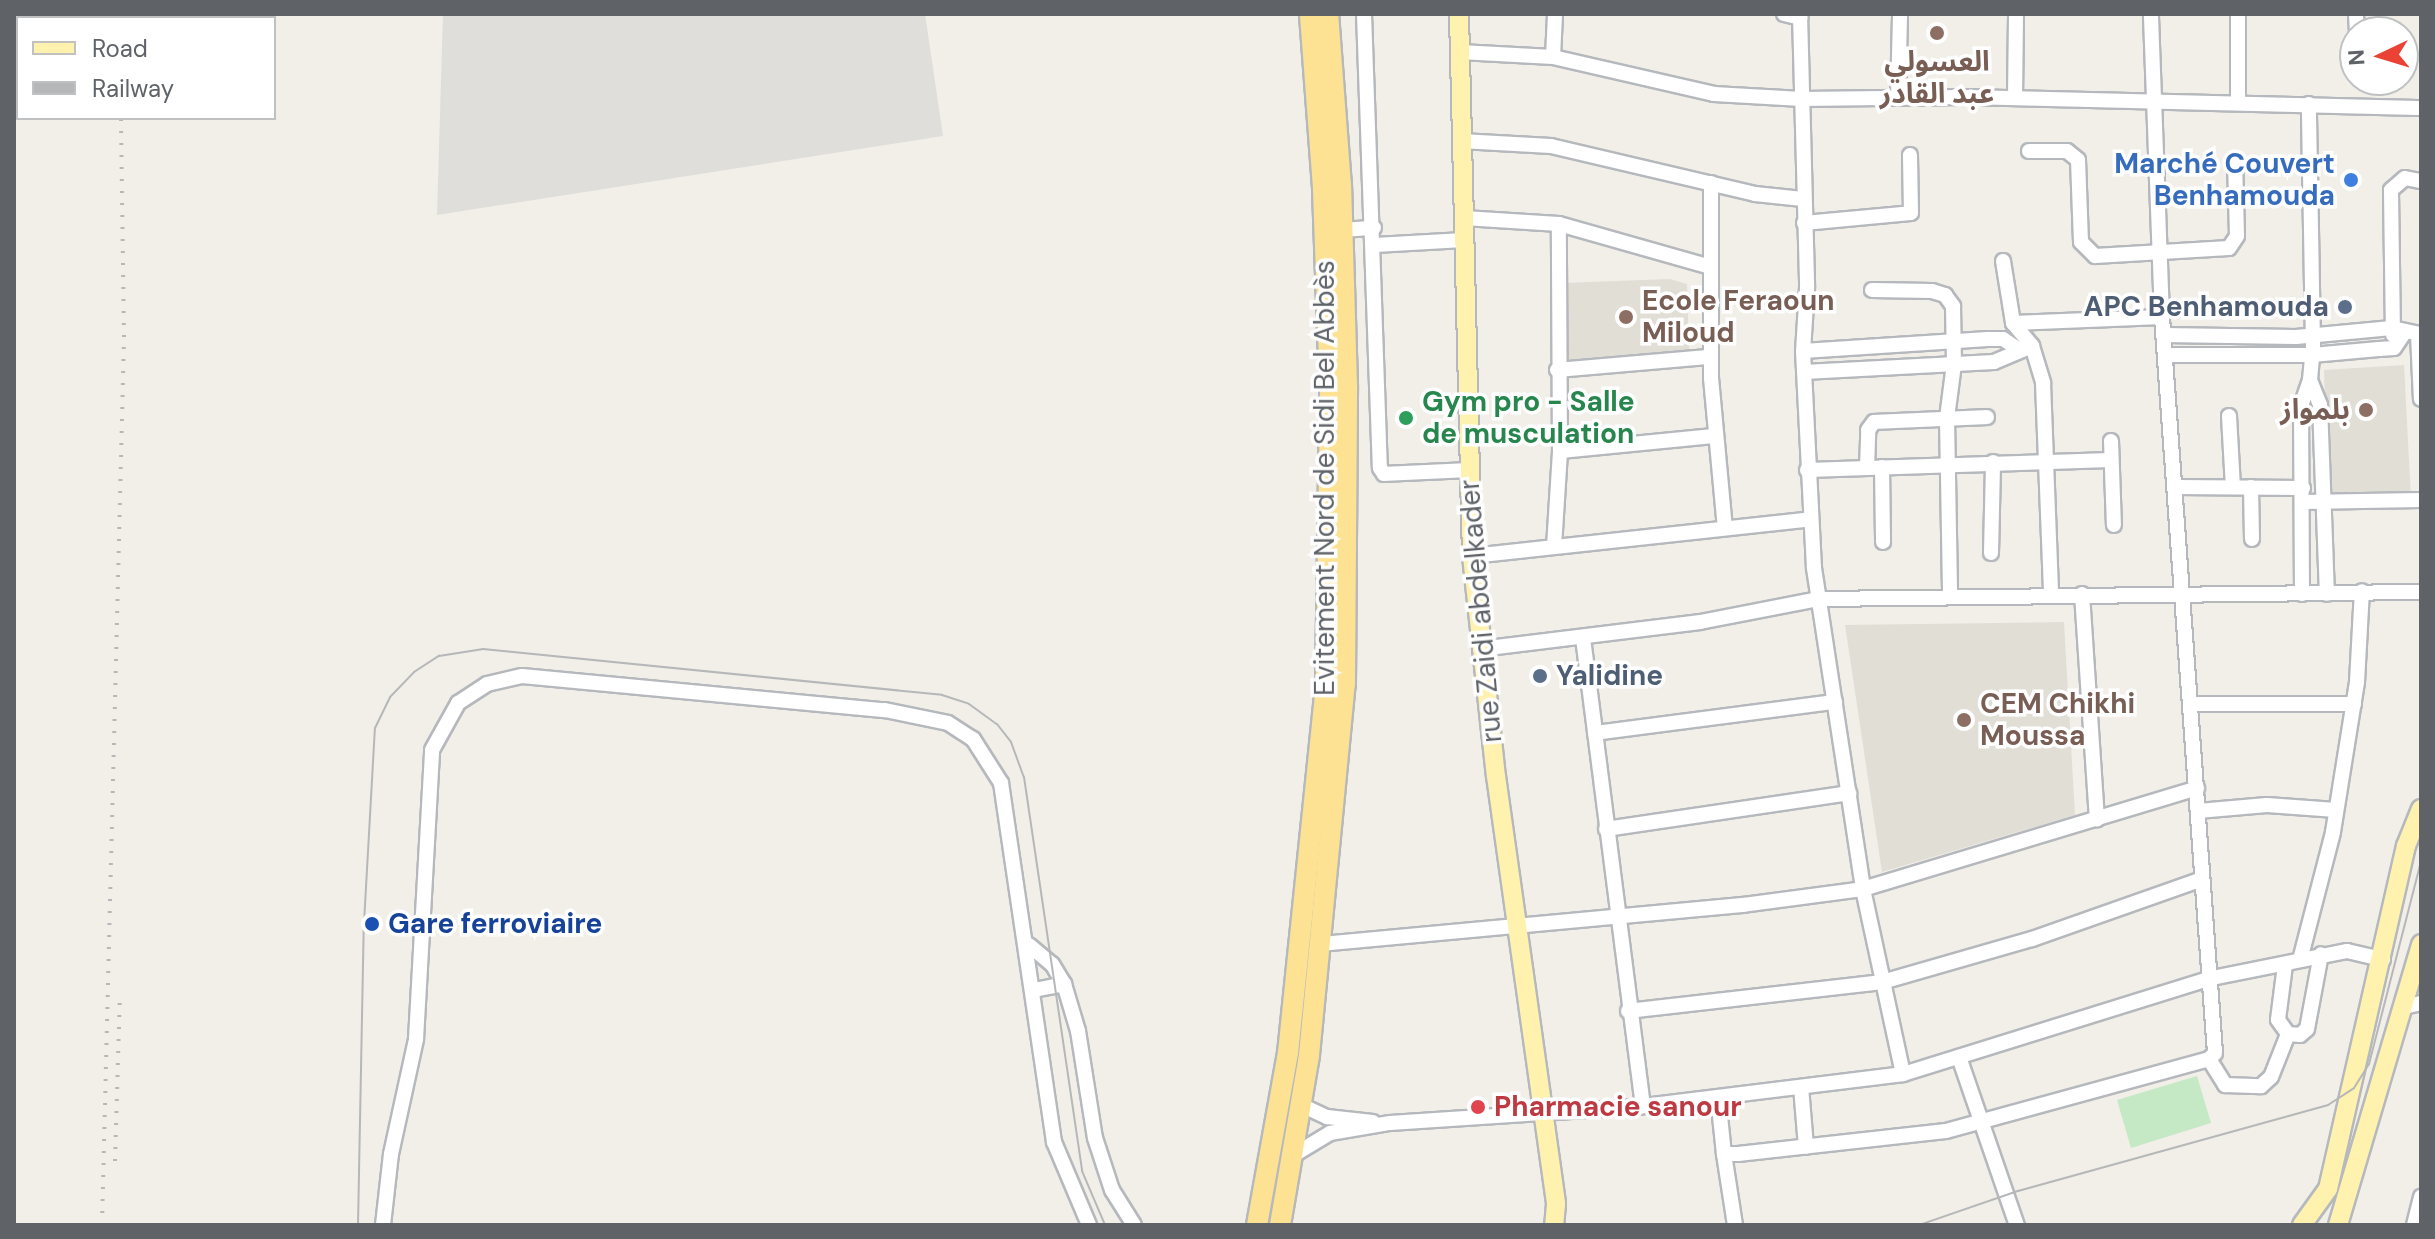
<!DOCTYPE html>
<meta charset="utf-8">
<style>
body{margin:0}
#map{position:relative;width:2435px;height:1239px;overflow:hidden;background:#f1efe8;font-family:"DM Sans","Noto Sans Arabic",sans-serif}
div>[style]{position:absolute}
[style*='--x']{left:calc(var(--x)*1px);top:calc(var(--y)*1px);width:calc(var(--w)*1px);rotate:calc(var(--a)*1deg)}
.industrial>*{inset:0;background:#e0deda}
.education>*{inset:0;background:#e1ded6}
.green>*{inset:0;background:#c5e8c5}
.roads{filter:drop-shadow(2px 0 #b5b8bc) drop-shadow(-2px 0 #b5b8bc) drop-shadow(0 2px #b5b8bc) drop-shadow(0 -2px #b5b8bc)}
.minor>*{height:14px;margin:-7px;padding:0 7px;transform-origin:7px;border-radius:7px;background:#fff}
.major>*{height:18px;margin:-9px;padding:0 9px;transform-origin:9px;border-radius:9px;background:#fff2af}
.highway>*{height:20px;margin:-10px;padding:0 10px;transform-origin:10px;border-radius:10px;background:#fde293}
.tram>*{height:2px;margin:-1px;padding:0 1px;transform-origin:1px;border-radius:1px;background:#b6b7b8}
.rail>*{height:4px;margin-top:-2px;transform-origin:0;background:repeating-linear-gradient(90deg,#b6b7b8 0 2px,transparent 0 12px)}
.dots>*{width:22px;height:22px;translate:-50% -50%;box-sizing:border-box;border:4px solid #fff;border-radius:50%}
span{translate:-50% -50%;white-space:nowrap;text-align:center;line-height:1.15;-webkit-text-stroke:7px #fff;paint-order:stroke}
.education-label{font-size:28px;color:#785e54;font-weight:700}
.left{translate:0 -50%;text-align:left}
.right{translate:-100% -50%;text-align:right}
.shop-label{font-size:28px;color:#366cbe;font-weight:700}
.service-label{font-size:28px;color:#4e5e75;font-weight:700}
.leisure-label{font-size:28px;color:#27864d;font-weight:700}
.street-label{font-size:28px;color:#5f6368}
.transit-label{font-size:28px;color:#164399;font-weight:700}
.health-label{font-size:28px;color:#be3a42;font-weight:700}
.frame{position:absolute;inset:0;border:16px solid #5f6368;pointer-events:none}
.legend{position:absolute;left:16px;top:16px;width:260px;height:104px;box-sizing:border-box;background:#fff;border:2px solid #bfc1c3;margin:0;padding:10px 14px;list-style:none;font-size:24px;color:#5f6368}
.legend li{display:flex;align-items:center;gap:16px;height:40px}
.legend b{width:40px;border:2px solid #bfc1c3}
.north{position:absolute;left:2339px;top:16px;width:80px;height:80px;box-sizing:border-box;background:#fff;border:2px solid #bfc1c3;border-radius:50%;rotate:266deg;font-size:22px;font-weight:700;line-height:32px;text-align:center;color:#5f6368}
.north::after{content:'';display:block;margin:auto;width:28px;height:36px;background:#ea4335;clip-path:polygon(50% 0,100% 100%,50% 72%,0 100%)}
</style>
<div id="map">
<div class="industrial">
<i style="clip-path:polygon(443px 14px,925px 14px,943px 136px,437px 215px)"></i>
</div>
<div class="education">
<i style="clip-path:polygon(1670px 279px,1687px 284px,1689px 350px,1565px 365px,1563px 283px)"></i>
<i style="clip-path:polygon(2404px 365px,2411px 498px,2328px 500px,2324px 370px)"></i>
<i style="clip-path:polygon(2064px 622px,2075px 815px,1882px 872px,1845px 625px)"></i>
</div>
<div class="green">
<i style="clip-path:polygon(2197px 1076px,2211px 1123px,2131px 1148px,2117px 1100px)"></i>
</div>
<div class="roads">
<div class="minor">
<i style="--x:1364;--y:14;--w:454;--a:88"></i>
<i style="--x:1380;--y:468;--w:7;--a:56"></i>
<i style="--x:1384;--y:474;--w:84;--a:-2.7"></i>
<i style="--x:1784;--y:14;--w:17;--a:13"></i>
<i style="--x:1800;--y:14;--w:274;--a:88.5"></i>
<i style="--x:1807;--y:288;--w:63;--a:93.6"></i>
<i style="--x:1803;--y:351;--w:217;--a:87.1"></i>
<i style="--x:1814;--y:568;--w:325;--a:81.3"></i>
<i style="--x:1863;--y:889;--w:189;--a:77.8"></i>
<i style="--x:2238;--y:14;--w:89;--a:90"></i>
<i style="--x:2356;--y:14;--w:18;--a:87"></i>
<i style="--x:1460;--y:52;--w:93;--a:3.1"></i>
<i style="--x:1553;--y:57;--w:165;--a:12.9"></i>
<i style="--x:1714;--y:94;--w:88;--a:3.3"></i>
<i style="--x:1802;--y:99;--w:161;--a:-0.7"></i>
<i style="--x:1963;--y:97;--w:458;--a:1.4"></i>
<i style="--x:1553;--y:57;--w:43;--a:-87.3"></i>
<i style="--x:1898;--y:98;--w:84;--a:-88.6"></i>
<i style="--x:2015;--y:98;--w:84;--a:-89.3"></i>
<i style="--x:1461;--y:141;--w:90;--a:3.2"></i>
<i style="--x:1551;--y:146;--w:210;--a:13.2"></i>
<i style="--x:1755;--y:194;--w:48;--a:5.9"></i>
<i style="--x:2029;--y:151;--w:38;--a:0"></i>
<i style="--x:2067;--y:151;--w:14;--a:39"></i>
<i style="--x:2078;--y:160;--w:82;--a:87.9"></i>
<i style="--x:2081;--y:242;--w:20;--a:45"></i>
<i style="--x:2095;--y:256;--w:134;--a:-3.4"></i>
<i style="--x:2229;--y:248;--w:14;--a:-56"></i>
<i style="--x:2237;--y:236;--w:74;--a:-91.5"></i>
<i style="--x:1711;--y:183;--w:195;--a:90"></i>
<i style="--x:1711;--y:378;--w:151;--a:84.7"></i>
<i style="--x:1464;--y:218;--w:95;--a:3.6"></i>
<i style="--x:1559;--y:224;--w:154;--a:15.8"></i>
<i style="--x:1804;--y:223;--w:107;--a:-5.3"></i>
<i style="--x:1911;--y:213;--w:58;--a:-91"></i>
<i style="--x:1342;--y:230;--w:32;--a:-4"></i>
<i style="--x:1375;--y:245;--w:89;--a:-3.2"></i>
<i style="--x:2003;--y:261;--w:63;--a:80.8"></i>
<i style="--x:2013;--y:323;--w:30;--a:50"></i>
<i style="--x:1872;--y:290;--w:60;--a:1"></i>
<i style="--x:1932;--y:291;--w:14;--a:17"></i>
<i style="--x:1945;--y:295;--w:14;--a:54"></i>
<i style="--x:1953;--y:306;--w:58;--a:89"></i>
<i style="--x:1954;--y:364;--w:54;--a:97.4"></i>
<i style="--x:1947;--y:418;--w:179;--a:89"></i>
<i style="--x:2013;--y:323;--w:149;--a:-2.3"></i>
<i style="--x:2418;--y:334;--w:65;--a:87.4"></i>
<i style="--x:2164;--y:335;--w:132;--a:0.9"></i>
<i style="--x:2296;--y:337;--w:96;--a:-5.4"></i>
<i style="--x:2392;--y:328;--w:30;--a:12"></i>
<i style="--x:2393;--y:335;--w:145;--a:-90.8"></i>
<i style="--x:2391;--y:190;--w:18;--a:-41"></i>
<i style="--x:2405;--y:178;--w:16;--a:11"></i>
<i style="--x:1803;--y:351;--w:185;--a:-3.7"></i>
<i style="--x:1988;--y:339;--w:15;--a:0"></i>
<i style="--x:2003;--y:339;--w:18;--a:34"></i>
<i style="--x:2165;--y:355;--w:147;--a:0"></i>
<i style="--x:2312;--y:355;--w:67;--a:-5.1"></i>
<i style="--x:2379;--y:349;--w:15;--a:-4"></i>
<i style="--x:2394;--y:348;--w:18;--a:-56"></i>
<i style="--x:1557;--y:370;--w:154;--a:-4.9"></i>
<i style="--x:1804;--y:372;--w:190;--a:-3"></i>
<i style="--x:1994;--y:362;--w:41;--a:-22.8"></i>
<i style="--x:2032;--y:346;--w:39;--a:73"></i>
<i style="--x:2043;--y:383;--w:212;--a:87.8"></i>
<i style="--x:2310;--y:380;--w:27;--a:68"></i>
<i style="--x:2320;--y:405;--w:189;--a:87.9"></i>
<i style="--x:2229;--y:416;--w:71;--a:86.8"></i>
<i style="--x:2111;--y:441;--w:84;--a:88"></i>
<i style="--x:1560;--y:451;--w:155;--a:-5.6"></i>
<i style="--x:1882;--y:467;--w:75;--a:89.2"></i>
<i style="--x:1867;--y:468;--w:38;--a:-88"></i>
<i style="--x:1868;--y:430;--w:10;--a:-53"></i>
<i style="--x:1874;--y:422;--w:113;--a:-2.5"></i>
<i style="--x:1807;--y:470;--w:304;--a:-1.9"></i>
<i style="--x:2176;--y:487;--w:127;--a:0.5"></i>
<i style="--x:2251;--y:487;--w:52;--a:88.9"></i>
<i style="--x:2303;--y:502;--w:118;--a:-1"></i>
<i style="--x:1554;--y:547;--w:96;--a:-86.4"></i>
<i style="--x:1560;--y:451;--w:227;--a:-90.3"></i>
<i style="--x:1991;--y:553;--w:91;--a:-88.7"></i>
<i style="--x:1472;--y:556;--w:341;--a:-6.2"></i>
<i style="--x:2082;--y:594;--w:226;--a:86.2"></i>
<i style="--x:2302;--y:594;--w:188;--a:-90.3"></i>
<i style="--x:2301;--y:406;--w:28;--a:-71"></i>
<i style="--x:2310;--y:380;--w:36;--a:-85"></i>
<i style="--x:2313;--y:344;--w:240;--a:-91"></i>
<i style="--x:1583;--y:638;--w:472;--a:82.7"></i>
<i style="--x:1480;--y:649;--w:222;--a:-7"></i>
<i style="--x:1700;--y:622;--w:120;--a:-11"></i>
<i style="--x:1818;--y:599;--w:603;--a:-0.67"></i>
<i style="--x:2192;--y:704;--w:162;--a:0"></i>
<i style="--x:1595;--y:733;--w:242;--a:-7.4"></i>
<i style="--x:2198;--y:811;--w:69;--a:-5"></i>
<i style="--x:2267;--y:805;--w:69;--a:4.1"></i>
<i style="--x:1606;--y:829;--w:246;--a:-8.4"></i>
<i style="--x:1321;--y:944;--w:424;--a:-5.3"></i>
<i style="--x:1743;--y:905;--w:121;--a:-7.6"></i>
<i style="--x:1863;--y:889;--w:349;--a:-16.8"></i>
<i style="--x:1029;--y:945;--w:30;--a:40"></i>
<i style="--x:1052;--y:964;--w:23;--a:59"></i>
<i style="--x:1064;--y:984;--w:49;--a:73.4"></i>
<i style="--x:1078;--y:1031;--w:108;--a:81"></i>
<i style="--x:1095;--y:1138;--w:55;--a:71.9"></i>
<i style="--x:1112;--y:1190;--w:41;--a:57.8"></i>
<i style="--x:2300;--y:960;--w:132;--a:-75.5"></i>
<i style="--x:2333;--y:832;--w:152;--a:-80.9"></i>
<i style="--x:2357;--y:682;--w:91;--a:-86.9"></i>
<i style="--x:2285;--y:965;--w:55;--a:97.3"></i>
<i style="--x:2278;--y:1020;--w:17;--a:54"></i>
<i style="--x:2288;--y:1034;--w:12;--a:5"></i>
<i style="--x:2300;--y:1035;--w:9;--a:-41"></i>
<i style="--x:2307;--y:1029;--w:76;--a:-79.4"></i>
<i style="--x:1034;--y:990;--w:31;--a:-11"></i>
<i style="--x:2404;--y:1007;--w:17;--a:-13"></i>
<i style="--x:1628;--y:1011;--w:256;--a:-6.5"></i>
<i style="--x:1882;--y:982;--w:156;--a:-16"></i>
<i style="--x:2032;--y:939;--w:180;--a:-19.4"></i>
<i style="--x:1959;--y:1057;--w:178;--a:71"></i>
<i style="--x:2209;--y:1059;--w:31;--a:58"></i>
<i style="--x:2225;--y:1085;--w:36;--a:2"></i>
<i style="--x:2261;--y:1086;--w:13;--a:-42"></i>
<i style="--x:2271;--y:1077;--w:46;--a:-68.4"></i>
<i style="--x:1801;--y:1087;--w:60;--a:85.2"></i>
<i style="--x:1718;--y:1097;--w:57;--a:84"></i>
<i style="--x:1724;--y:1154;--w:14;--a:0"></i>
<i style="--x:1738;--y:1154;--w:209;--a:-6.3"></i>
<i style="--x:1946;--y:1131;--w:273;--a:-15.3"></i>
<i style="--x:2209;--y:1059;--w:8;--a:-45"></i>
<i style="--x:2215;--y:1053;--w:738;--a:-94.12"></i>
<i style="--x:2162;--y:317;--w:303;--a:-92.1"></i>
<i style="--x:1301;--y:1105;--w:29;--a:25"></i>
<i style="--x:1327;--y:1117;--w:46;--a:6.2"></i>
<i style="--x:1724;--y:1154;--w:72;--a:81.2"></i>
<i style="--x:1292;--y:1156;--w:44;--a:-31.2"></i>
<i style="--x:1330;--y:1133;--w:61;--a:-9.5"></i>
<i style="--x:1390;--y:1123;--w:254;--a:-3.8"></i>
<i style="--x:1643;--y:1106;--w:262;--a:-7"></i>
<i style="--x:1903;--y:1074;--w:324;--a:-17.3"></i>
<i style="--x:2212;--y:978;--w:138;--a:-11.3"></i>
<i style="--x:2347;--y:951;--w:37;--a:13"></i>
<i style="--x:383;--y:1225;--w:71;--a:-83.6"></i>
<i style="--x:391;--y:1154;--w:118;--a:-77.7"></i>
<i style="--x:416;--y:1039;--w:289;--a:-86.8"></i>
<i style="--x:432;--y:750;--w:54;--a:-61"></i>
<i style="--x:458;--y:703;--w:35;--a:-33"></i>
<i style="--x:487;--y:684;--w:36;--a:-13"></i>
<i style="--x:522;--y:676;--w:365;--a:5.4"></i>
<i style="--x:885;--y:710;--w:64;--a:11.7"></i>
<i style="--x:948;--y:723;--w:30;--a:33"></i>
<i style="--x:973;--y:739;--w:52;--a:57.5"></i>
<i style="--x:1001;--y:783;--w:363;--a:81.6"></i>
<i style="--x:1054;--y:1142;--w:90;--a:67.1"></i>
<i style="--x:2414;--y:1225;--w:29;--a:-76"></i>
</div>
<div class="major">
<i style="--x:1459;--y:14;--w:542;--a:88.63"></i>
<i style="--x:1472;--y:556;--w:221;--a:83.8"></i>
<i style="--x:1496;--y:776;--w:432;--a:82"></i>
<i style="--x:1556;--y:1204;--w:21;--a:95"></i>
<i style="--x:2302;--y:1225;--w:44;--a:-54.2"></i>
<i style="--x:2328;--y:1189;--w:352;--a:-77.2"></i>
<i style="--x:2406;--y:846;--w:40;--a:-68"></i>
<i style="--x:2338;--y:1225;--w:293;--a:-73.5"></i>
</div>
<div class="highway">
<i style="--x:1257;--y:1225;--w:175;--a:-79.8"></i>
<i style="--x:1288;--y:1053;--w:368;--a:-84.1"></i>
<i style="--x:1326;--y:687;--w:297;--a:-89.2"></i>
<i style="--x:1330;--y:390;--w:202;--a:-92"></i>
<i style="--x:1323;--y:188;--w:174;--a:-94.3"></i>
<i style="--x:1280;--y:1225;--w:172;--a:-80.3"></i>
<i style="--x:1309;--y:1055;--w:373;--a:-84.5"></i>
<i style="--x:1345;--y:684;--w:299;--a:-89.6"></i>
<i style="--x:1347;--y:385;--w:199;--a:-91.7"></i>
<i style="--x:1341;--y:186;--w:172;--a:-94.3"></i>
</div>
</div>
<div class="tram">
<i style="--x:358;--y:1225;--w:302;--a:-88.9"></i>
<i style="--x:364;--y:923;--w:195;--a:-86.8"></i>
<i style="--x:375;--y:728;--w:34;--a:-64"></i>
<i style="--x:390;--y:697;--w:35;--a:-46"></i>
<i style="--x:414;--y:672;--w:30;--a:-33"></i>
<i style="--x:439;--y:656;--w:45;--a:-9"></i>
<i style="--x:483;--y:649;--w:461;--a:5.7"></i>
<i style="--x:942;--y:695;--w:28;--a:18"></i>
<i style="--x:969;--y:704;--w:34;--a:36"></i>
<i style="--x:997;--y:724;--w:23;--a:52"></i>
<i style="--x:1011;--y:742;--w:37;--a:70"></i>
<i style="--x:1024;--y:777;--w:398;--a:81.6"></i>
<i style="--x:1082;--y:1171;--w:59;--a:66.9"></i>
<i style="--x:1919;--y:1225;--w:105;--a:-19"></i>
<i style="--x:2018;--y:1191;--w:322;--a:-15.5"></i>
<i style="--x:2328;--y:1105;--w:31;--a:-33"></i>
<i style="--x:2354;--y:1088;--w:28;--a:-58"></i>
<i style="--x:2369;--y:1064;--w:209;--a:-75.6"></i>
</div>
<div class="rail">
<i style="--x:110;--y:14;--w:4;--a:90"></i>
<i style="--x:115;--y:1161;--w:164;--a:-88.3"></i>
<i style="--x:102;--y:1225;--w:888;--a:-88.58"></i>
<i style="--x:124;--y:337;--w:219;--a:-90.8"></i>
</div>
<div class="dots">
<i style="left:1937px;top:33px;background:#8d6e63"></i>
<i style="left:2351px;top:180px;background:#3f7fe0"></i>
<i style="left:2345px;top:307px;background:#5c6f8a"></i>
<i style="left:1626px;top:317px;background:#8d6e63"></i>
<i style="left:2366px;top:410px;background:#8d6e63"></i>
<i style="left:1406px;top:418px;background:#2e9e5b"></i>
<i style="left:1540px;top:676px;background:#5c6f8a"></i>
<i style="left:1964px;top:720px;background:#8d6e63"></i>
<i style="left:372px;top:924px;background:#1a4fb4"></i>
<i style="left:1478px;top:1107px;background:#e0444e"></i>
</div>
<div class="education-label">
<span style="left:1937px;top:78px">العسولي<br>عبد القادر</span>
<span class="left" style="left:1642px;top:317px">Ecole Feraoun<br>Miloud</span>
<span class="right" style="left:2350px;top:410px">بلمواز</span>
<span class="left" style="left:1980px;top:720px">CEM Chikhi<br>Moussa</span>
</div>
<div class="shop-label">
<span class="right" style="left:2335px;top:180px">Marché Couvert<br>Benhamouda</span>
</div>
<div class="service-label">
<span class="right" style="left:2329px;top:307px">APC Benhamouda</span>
<span class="left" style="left:1556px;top:676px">Yalidine</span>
</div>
<div class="leisure-label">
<span class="left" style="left:1422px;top:418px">Gym pro - Salle<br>de musculation</span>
</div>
<div class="street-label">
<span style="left:1325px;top:478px;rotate:-90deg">Evitement Nord de Sidi Bel Abbès</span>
<span style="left:1481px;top:611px;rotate:-95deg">rue Zaidi abdelkader</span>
</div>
<div class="transit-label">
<span class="left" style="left:388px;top:924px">Gare ferroviaire</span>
</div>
<div class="health-label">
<span class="left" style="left:1494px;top:1107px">Pharmacie sanour</span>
</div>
<div class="frame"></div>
<ul class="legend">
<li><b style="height:10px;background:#fff2af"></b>Road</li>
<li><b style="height:10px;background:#b6b7b8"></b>Railway</li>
</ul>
<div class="north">N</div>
</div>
